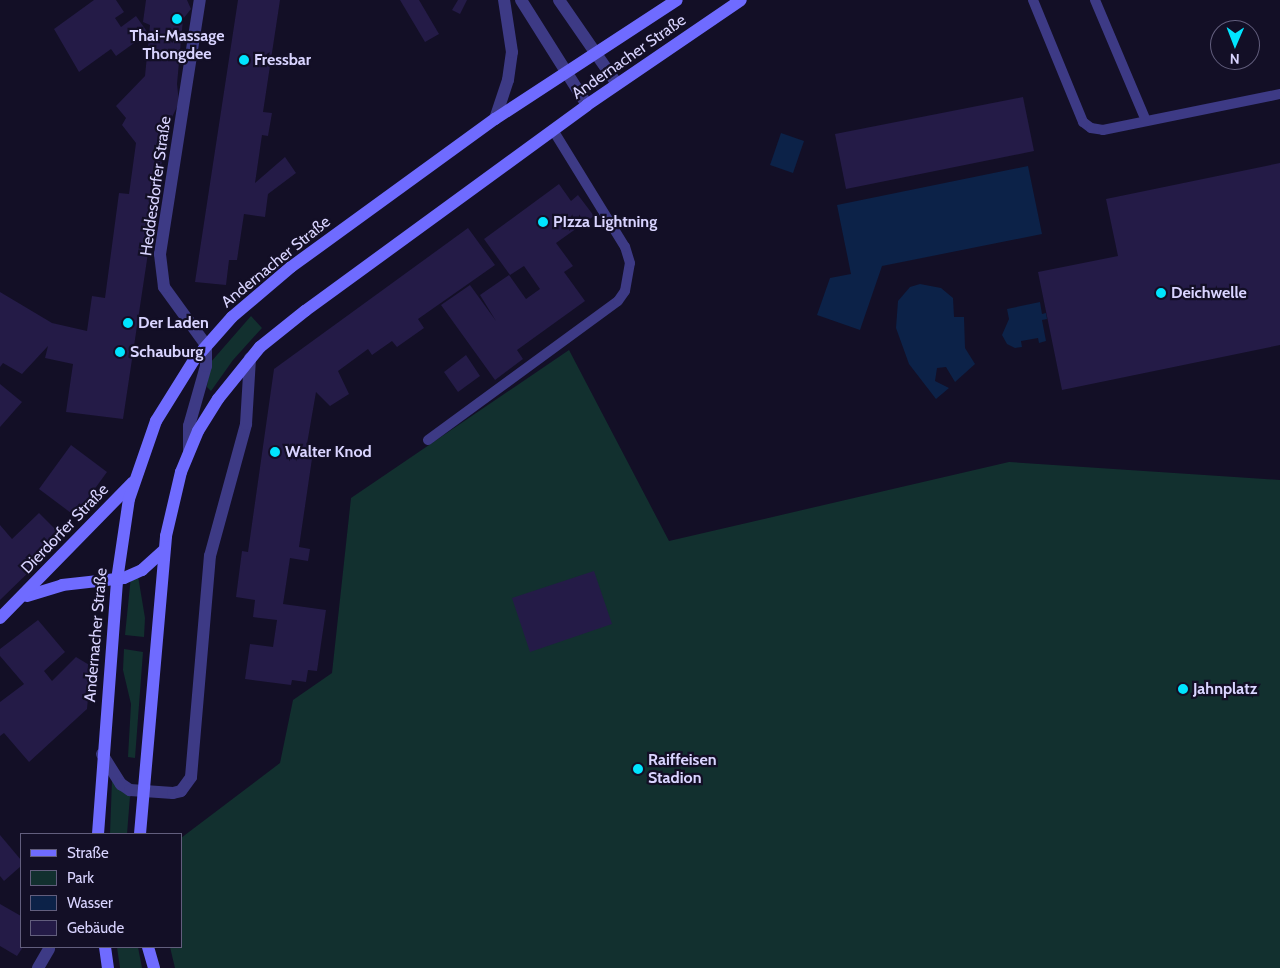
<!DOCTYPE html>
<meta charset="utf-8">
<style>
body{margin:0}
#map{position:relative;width:1280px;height:968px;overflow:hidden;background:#130f26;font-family:Cabin,sans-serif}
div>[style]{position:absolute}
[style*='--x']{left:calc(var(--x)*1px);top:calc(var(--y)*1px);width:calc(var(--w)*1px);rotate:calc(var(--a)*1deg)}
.green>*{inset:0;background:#12302f}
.water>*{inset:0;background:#0c2248}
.building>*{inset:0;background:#241b47}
.lane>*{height:10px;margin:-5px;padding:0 5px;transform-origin:5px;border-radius:5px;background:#3d3a85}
.street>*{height:12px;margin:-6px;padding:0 6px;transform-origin:6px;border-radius:6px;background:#3d3a85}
.secondary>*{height:12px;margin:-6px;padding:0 6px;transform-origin:6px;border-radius:6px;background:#6f6bff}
.dots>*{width:14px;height:14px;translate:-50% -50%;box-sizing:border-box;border:2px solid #130f26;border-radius:50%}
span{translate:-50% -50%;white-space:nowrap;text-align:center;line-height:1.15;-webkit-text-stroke:4.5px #130f26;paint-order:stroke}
.poi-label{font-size:16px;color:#d9d4ff;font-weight:700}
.left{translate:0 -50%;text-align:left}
.street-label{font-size:16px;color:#d9d4ff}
.legend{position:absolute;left:20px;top:833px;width:162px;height:115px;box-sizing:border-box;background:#130f26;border:1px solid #625e7d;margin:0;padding:6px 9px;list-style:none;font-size:15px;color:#d9d4ff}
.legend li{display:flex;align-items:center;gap:10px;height:25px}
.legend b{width:25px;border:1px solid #625e7d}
.north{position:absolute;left:1210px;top:20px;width:50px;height:50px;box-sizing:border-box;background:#130f26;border:1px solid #625e7d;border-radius:50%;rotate:181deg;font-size:14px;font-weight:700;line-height:20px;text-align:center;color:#d9d4ff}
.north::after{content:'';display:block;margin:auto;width:18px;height:22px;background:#00e5ff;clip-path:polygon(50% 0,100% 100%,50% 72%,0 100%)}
</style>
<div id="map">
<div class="green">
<i style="clip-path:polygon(251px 316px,262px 328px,233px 360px,211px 391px,207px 387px,210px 363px)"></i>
<i style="clip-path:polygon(569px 350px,669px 541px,1009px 462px,1280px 480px,1280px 968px,175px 968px,170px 947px,181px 947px,181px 838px,280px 763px,293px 700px,332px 673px,351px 498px)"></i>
<i style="clip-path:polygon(131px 576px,138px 576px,145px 618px,144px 637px,125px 635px)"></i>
<i style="clip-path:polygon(124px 649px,143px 652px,135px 758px,128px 757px,131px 704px,123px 670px)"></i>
<i style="clip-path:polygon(112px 780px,130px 796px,127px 834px,110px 834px)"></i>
<i style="clip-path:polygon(117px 947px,138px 947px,142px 968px,120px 968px)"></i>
</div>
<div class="water">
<i style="clip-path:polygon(781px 133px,804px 141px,793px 173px,770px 165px)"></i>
<i style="clip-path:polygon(1028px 166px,1042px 234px,882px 266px,860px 330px,817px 315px,830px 278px,851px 274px,837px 205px)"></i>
<i style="clip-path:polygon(920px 284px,941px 288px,953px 298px,954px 317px,964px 317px,965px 348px,975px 364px,955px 382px,946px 367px,937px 368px,935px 381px,949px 388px,936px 399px,909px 364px,896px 328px,898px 301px,910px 287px)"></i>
<i style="clip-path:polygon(1040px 302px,1042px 314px,1046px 313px,1047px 319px,1042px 320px,1046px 341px,1039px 343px,1038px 338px,1021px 341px,1022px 347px,1015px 348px,1007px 344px,1002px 335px,1009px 319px,1007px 309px)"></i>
</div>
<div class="building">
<i style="clip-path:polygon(94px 0,116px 0,124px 12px,115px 18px,121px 27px,136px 16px,148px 33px,116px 56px,111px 49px,79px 72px,54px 29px)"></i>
<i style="clip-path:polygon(146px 0,187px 0,191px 9px,183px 19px,177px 84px,179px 103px,167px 127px,123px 419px,66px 412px,73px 364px,45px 358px,48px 346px,22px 374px,3px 363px,0 367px,0 292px,52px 323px,87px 331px,92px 296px,105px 298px,119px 193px,129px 194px,136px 143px,122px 125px,126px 118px,116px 106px,145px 76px,150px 25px,143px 22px)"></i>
<i style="clip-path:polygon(238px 0,280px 0,263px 112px,272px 113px,268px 136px,262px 135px,255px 183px,285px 157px,296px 173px,268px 194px,265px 217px,244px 214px,237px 260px,229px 260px,226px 285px,195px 282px)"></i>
<i style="clip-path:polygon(400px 0,419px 0,439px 34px,425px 42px)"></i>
<i style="clip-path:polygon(458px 0,467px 0,460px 14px,452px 10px)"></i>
<i style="clip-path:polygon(1023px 97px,1034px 151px,846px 189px,835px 134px)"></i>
<i style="clip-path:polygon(1280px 163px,1280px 345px,1062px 390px,1038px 272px,1118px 256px,1106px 199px)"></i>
<i style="clip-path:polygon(559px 184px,571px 201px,578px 195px,594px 216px,556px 243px,573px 266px,564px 272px,585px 301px,517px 350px,523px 359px,495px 380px,441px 305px,470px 285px,496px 321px,480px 295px,509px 275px,526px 299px,540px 289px,524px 266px,510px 275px,484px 239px)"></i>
<i style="clip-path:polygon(468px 228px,495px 265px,418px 319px,424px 328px,397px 347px,392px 341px,372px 355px,368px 349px,338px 371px,349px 394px,330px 406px,316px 392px,307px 444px,314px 445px,299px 547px,310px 549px,308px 561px,290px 558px,283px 604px,326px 610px,317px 671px,308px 670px,306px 682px,292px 680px,291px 685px,245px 679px,250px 644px,273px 647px,277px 620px,253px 617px,255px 600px,236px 597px,242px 551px,248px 552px,274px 369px)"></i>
<i style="clip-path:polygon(466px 355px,480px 376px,458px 392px,444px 372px)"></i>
<i style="clip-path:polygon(0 384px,22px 402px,0 427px)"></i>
<i style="clip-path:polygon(71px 445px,107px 472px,75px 516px,39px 489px)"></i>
<i style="clip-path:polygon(39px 513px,64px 538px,0 600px,0 525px,12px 539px)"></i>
<i style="clip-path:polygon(594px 571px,612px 624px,530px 652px,512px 598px)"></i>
<i style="clip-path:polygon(38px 620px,65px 652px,44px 671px,52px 681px,76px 657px,91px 666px,87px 709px,29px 762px,4px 733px,0 736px,0 702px,24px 684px,0 656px,0 649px)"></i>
<i style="clip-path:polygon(0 835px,21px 860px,21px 866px,4px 881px,0 876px)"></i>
<i style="clip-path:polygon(0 904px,21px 916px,23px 947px,17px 956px,0 946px)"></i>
</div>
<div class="lane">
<i style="--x:1033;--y:0;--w:132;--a:67.7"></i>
<i style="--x:1083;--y:122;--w:10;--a:37"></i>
<i style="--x:1091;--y:128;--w:12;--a:9"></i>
<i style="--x:1103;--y:130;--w:181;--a:-11.5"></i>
<i style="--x:1095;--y:0;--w:131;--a:67.1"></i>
<i style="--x:428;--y:440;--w:235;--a:-36.2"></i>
<i style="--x:618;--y:301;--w:12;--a:-55"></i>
<i style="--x:625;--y:291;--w:28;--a:-80"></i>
<i style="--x:630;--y:263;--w:17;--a:-107"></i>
<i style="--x:625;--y:247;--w:137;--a:-121.6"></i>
</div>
<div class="street">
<i style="--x:521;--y:0;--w:124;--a:57.8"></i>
<i style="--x:559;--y:0;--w:102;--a:55.4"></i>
<i style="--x:495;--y:119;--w:41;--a:-71.6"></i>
<i style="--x:508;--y:80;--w:28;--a:-82"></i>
<i style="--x:512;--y:52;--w:53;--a:-98.7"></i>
<i style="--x:189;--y:450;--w:24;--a:-90"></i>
<i style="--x:189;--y:426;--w:62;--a:-74.2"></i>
<i style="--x:206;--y:366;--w:21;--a:-90"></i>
<i style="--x:206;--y:345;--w:72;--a:-125.9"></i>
<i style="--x:164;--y:287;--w:33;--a:-97"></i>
<i style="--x:160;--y:254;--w:257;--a:-81.1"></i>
<i style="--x:102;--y:754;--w:36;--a:58"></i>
<i style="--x:121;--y:784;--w:11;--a:34"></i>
<i style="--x:130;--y:790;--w:43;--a:4"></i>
<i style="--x:173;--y:793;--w:8;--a:-14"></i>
<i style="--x:181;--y:791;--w:17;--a:-54"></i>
<i style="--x:191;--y:777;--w:222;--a:-85.1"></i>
<i style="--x:210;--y:556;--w:137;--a:-74.7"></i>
<i style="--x:246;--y:424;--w:66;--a:-86.5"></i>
<i style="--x:38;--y:968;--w:22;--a:-60"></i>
</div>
<div class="secondary">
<i style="--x:27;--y:596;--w:37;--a:-17"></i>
<i style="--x:62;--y:585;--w:62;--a:-6.4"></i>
<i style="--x:124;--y:578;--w:20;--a:-24"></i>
<i style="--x:142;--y:570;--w:28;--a:-42"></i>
<i style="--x:0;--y:618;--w:190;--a:-45.6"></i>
<i style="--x:98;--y:834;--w:255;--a:-85.7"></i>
<i style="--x:117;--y:580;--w:82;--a:-81.6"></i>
<i style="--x:129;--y:499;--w:83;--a:-70.9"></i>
<i style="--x:156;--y:421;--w:72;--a:-58.1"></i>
<i style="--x:194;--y:360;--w:57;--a:-48.5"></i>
<i style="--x:232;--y:317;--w:77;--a:-40.3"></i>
<i style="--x:291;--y:267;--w:252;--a:-36"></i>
<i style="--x:495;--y:119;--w:217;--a:-33.2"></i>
<i style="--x:140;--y:834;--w:299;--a:-85"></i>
<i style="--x:166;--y:536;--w:66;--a:-76.8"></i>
<i style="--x:181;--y:472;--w:44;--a:-67.5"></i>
<i style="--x:198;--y:431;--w:38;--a:-58"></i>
<i style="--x:218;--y:399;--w:67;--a:-51.1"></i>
<i style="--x:260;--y:347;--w:58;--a:-38.7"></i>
<i style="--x:305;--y:311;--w:349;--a:-36.1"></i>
<i style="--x:587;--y:105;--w:186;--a:-34.3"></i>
<i style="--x:105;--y:947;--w:21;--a:82"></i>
<i style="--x:148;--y:947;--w:22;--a:74"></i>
</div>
<div class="dots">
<i style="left:177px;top:19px;background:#00e5ff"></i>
<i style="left:244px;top:60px;background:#00e5ff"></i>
<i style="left:543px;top:222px;background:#00e5ff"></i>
<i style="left:1161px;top:293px;background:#00e5ff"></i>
<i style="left:128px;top:323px;background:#00e5ff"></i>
<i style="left:120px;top:352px;background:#00e5ff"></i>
<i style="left:275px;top:452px;background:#00e5ff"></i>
<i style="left:1183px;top:689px;background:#00e5ff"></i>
<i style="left:638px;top:769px;background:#00e5ff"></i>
</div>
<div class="poi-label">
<span style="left:177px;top:45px">Thai-Massage<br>Thongdee</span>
<span class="left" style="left:254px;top:60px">Fressbar</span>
<span class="left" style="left:553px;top:222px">PIzza Lightning</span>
<span class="left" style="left:1171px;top:293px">Deichwelle</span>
<span class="left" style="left:138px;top:323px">Der Laden</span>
<span class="left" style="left:130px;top:352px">Schauburg</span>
<span class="left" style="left:285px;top:452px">Walter Knod</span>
<span class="left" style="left:1193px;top:689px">Jahnplatz</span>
<span class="left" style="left:648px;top:769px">Raiffeisen<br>Stadion</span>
</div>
<div class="street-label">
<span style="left:629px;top:57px;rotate:-35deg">Andernacher Straße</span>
<span style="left:156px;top:186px;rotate:-82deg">Heddesdorfer Straße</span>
<span style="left:276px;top:262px;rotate:-39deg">Andernacher Straße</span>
<span style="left:65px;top:529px;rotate:-46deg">Dierdorfer Straße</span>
<span style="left:96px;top:635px;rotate:-85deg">Andernacher Straße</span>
</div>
<ul class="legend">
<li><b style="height:6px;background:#6f6bff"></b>Straße</li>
<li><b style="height:14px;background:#12302f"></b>Park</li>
<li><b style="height:14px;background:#0c2248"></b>Wasser</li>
<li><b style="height:14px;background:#241b47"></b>Gebäude</li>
</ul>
<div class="north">N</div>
</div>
